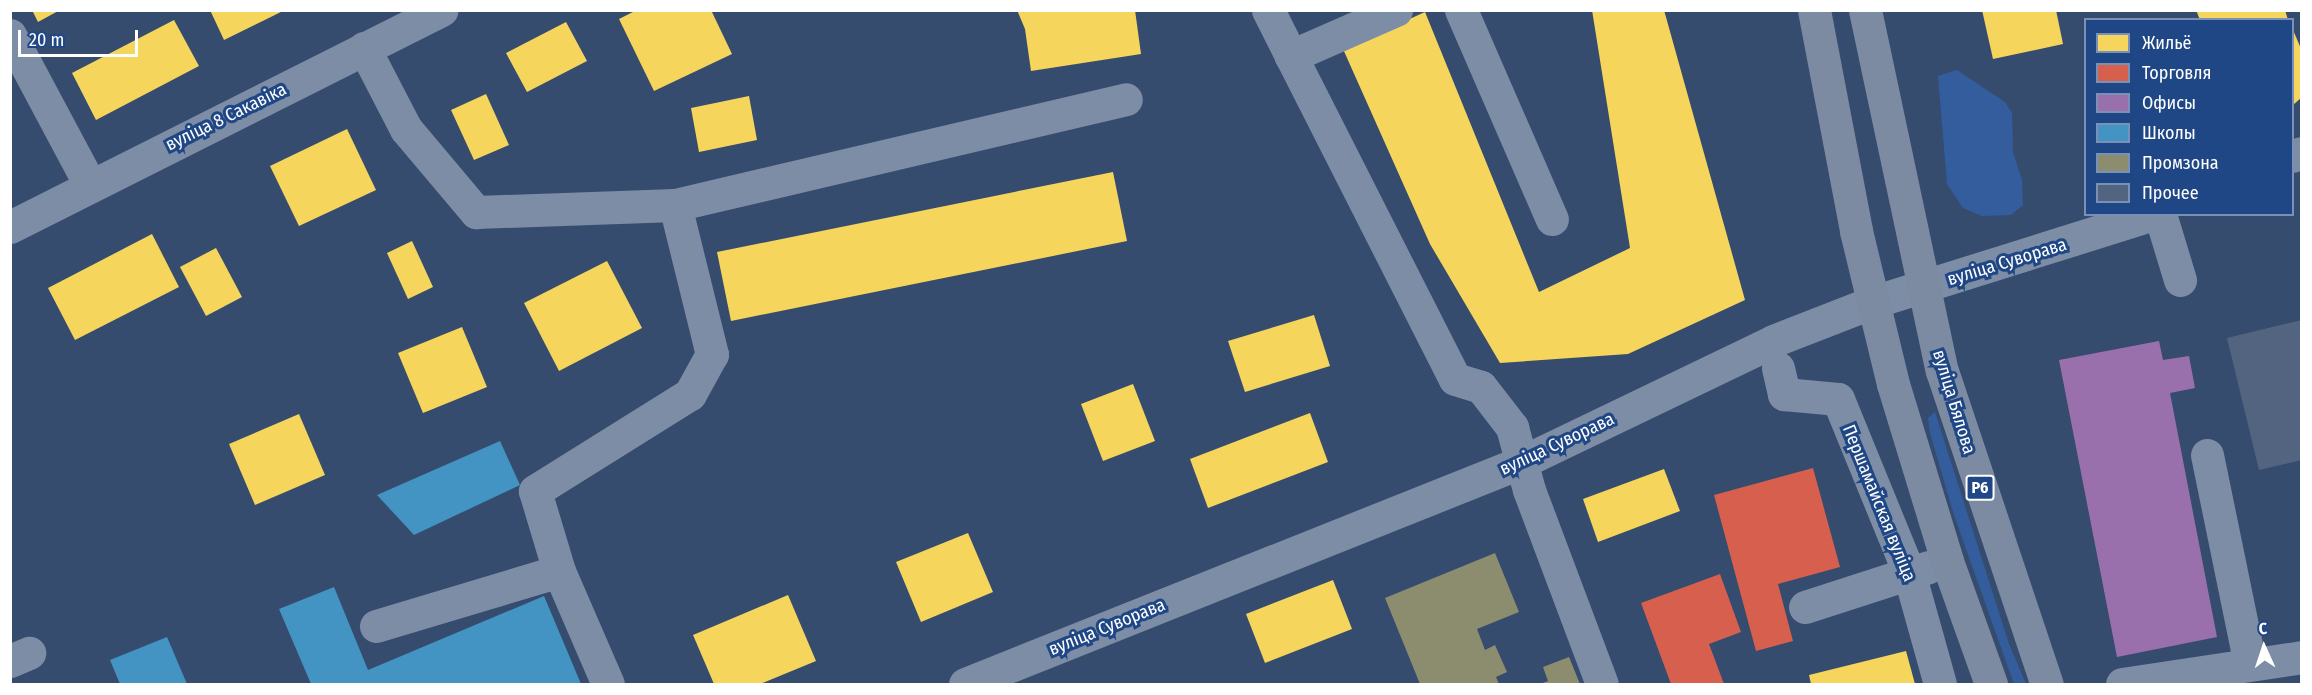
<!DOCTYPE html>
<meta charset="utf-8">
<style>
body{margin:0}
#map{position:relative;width:2312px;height:695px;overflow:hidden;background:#364c6f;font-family:"Fira Sans Condensed",sans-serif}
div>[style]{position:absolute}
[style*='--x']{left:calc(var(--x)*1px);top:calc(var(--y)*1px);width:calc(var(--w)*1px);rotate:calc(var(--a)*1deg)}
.green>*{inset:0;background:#335d9c}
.homes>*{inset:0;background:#f6d55c}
.shops>*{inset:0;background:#d6604d}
.offices>*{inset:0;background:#9970ab}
.schools>*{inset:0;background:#4393c3}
.industry>*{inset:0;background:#8c8c6e}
.building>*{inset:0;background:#526480}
.minor>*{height:33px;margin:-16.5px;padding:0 16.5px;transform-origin:16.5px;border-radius:16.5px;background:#7d8da5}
.major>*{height:33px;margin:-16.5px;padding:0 16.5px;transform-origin:16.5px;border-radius:16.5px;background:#7c8ba2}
span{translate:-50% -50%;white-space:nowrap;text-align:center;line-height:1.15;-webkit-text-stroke:6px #1f4786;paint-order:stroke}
.shield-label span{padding:2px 4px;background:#1f4786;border:2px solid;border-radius:4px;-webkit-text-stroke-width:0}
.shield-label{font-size:16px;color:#fff;font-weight:700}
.street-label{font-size:18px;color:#fff}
.frame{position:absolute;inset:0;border:12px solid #fff;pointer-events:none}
.legend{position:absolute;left:2084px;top:18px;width:210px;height:198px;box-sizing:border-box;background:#1f4786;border:2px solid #7991b6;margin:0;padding:8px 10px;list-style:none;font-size:18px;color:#fff}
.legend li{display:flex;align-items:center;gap:12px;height:30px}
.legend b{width:30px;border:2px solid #7991b6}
.north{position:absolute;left:2234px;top:617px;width:60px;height:60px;-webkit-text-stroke:4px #1f4786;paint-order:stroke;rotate:357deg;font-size:16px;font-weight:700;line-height:24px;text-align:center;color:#fff}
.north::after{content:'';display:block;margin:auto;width:21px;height:27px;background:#fff;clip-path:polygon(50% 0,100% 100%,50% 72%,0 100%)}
.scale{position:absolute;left:18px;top:30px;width:120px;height:27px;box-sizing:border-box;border:3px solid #fff;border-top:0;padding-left:8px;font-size:18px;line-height:21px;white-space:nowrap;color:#fff;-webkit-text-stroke:4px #1f4786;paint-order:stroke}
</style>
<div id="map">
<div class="green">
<i style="clip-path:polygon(1957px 70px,2005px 102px,2012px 113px,2013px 152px,2022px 180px,2023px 205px,2011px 215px,1982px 216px,1963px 208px,1947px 184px,1938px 76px)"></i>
<i style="clip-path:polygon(1935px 412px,2009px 644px,2026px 684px,2014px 684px,1954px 515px,1930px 433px,1928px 418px)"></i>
</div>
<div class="homes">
<i style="clip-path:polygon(32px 10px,60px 10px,38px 22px)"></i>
<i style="clip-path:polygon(210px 10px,285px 10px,224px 40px)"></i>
<i style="clip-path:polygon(637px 10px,711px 10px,732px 54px,654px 91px,619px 19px)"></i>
<i style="clip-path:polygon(1017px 10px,1135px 10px,1141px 54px,1031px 71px,1025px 29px)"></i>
<i style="clip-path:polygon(1592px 10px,1664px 10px,1745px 300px,1628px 354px,1500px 363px,1430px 244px,1343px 49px,1425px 12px,1539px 292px,1630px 248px)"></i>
<i style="clip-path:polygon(1982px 10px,2056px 10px,2063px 44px,1993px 59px)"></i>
<i style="clip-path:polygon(2196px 10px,2285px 10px,2288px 20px,2200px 20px)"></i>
<i style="clip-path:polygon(174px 20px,199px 66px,96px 120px,72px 73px)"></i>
<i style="clip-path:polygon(566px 22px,587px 61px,527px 92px,506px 53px)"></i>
<i style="clip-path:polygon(2293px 30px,2302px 51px,2302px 97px,2293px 105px)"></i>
<i style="clip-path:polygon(486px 94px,509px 145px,474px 160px,451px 110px)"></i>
<i style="clip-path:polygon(749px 96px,757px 140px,699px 152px,691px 108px)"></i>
<i style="clip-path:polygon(347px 129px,376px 190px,299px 226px,270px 166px)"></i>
<i style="clip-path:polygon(1113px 172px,1127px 241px,731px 321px,717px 252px)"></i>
<i style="clip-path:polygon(152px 234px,179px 287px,75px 340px,48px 288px)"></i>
<i style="clip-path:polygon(412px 241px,433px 287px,408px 299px,387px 253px)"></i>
<i style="clip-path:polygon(216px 248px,242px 297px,206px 316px,180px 267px)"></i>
<i style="clip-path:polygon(607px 261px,642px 328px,559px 371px,524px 303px)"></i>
<i style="clip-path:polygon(1314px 315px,1330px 366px,1245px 392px,1228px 341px)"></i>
<i style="clip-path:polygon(462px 327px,487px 387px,423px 413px,398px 353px)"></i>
<i style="clip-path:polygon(1133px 384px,1155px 441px,1103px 461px,1081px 404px)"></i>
<i style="clip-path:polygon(1310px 413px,1328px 462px,1208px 508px,1190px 459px)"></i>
<i style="clip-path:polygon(299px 414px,325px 475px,255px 505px,229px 444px)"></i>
<i style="clip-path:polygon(1664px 469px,1680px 511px,1598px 542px,1583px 499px)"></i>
<i style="clip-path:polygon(968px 533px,993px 592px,921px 622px,896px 562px)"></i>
<i style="clip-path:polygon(1333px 580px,1352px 629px,1265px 663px,1246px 614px)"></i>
<i style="clip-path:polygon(788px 595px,816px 661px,760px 684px,714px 684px,693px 635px)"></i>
<i style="clip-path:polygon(1906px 651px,1915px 684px,1811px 684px,1809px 675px)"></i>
</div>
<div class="shops">
<i style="clip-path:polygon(1813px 468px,1840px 567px,1778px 584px,1793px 641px,1756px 651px,1714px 495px)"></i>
<i style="clip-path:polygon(1720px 574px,1741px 632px,1709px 644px,1724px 684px,1671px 684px,1641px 603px)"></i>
</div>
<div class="offices">
<i style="clip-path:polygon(2159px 341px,2163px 360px,2189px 356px,2195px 388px,2170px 393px,2217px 637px,2117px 657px,2059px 360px)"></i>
</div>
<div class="schools">
<i style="clip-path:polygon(500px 441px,520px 485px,414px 535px,377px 495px)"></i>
<i style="clip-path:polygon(334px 587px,368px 670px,544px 596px,581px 684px,311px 684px,279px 609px)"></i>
<i style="clip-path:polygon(167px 637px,187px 684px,120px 684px,110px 660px)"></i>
</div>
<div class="industry">
<i style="clip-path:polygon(1495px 553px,1519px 612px,1477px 629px,1485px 650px,1495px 645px,1507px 672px,1496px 677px,1499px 684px,1420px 684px,1385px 598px)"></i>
<i style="clip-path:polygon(1569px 657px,1580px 684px,1540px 684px,1548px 681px,1543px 667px)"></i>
</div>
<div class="building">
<i style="clip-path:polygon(2302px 320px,2302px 460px,2259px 470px,2227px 338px)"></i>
</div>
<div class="minor">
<i style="--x:1268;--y:10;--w:51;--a:63.4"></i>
<i style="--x:1396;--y:10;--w:115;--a:156.3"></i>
<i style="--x:1291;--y:56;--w:362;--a:63.1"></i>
<i style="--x:1455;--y:379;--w:27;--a:17"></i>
<i style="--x:1481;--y:387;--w:51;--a:52.2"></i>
<i style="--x:1512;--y:427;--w:65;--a:74.9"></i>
<i style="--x:1529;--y:490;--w:207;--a:69.4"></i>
<i style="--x:1461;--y:10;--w:228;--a:66.5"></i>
<i style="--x:10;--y:35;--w:170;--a:61.9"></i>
<i style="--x:364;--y:48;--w:91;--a:62.6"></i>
<i style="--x:406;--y:129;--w:109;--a:49.9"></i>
<i style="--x:476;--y:212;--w:199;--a:-2"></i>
<i style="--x:675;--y:205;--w:154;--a:76.1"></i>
<i style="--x:712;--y:354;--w:46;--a:118.8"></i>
<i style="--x:690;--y:394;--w:183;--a:148"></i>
<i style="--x:535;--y:491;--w:84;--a:73.3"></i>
<i style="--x:2292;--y:156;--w:10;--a:-17"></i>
<i style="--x:675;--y:205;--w:463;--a:-13.2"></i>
<i style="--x:2160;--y:214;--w:69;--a:73.1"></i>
<i style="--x:10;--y:227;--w:483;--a:-26.7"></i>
<i style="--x:1778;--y:368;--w:27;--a:77"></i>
<i style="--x:1784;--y:394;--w:54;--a:5.3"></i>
<i style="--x:1838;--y:399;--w:188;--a:67.8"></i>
<i style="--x:1909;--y:573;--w:115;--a:74.4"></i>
<i style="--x:2207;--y:455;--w:213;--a:78.4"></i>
<i style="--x:1805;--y:607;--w:130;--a:-17.9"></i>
<i style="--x:376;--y:626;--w:191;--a:-16.7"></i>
<i style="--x:559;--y:571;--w:123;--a:66.6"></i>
<i style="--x:10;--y:661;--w:21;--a:-23"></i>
<i style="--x:965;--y:684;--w:600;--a:-21.73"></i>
<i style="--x:1522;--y:462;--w:279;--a:-25.7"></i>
<i style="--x:1773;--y:341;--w:107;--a:-21.3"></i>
<i style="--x:1873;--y:302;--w:294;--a:-17.4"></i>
<i style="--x:2122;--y:684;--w:182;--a:-8.5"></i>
</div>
<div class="major">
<i style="--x:1814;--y:10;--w:225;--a:79.2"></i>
<i style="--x:1856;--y:231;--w:157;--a:76.4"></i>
<i style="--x:1893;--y:384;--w:185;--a:73"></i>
<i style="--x:1947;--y:561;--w:131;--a:70.3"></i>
<i style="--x:1865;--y:10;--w:369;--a:78"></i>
<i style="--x:1942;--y:371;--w:330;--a:71.5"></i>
</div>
<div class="shield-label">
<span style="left:1980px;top:488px">Р6</span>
</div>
<div class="street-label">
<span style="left:226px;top:117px;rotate:-26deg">вуліца 8 Сакавіка</span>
<span style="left:2007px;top:262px;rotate:-17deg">вуліца Суворава</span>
<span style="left:1954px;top:402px;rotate:73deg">вуліца Бялова</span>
<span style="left:1557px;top:444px;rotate:-25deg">вуліца Суворава</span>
<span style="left:1879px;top:503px;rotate:68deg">Першамайская вуліца</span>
<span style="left:1107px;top:627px;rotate:-22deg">вуліца Суворава</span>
</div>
<div class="frame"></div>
<ul class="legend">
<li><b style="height:16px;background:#f6d55c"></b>Жильё</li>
<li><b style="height:16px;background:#d6604d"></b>Торговля</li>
<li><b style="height:16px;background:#9970ab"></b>Офисы</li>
<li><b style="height:16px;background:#4393c3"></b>Школы</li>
<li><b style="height:16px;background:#8c8c6e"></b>Промзона</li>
<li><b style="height:16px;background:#526480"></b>Прочее</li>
</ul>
<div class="north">С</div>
<div class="scale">20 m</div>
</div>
